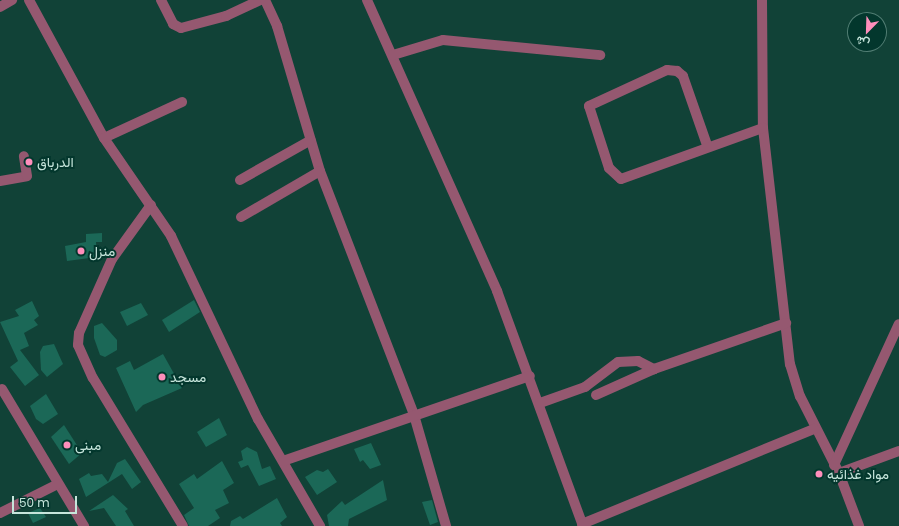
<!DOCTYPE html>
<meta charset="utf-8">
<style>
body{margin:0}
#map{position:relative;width:899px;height:526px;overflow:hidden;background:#114237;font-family:Poppins,Vazirmatn,sans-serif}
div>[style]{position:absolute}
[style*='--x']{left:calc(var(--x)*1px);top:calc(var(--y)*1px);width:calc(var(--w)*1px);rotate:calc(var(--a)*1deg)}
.building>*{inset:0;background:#1b6857}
.minor>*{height:10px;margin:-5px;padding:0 5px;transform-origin:5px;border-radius:5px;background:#955870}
.dots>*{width:11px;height:11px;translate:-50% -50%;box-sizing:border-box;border:2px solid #03372d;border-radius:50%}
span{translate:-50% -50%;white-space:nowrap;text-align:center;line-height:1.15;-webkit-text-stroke:4px #03372d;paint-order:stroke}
.poi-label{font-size:14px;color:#c6e5db}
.left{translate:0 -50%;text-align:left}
.north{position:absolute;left:847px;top:12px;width:40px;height:40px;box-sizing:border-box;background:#03372d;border:1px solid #517d73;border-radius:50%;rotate:203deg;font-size:11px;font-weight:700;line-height:16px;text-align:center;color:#c6e5db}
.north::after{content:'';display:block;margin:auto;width:14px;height:18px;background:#fe8ebb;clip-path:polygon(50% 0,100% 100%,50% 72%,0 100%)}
.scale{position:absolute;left:12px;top:496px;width:65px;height:18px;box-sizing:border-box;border:2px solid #c6e5db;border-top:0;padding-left:5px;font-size:12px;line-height:14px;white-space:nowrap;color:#c6e5db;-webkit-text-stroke:3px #03372d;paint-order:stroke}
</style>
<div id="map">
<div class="building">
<i style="clip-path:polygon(102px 233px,102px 242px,96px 242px,97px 257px,67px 261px,65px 246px,86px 242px,86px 234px)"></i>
<i style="clip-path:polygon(194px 300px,200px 312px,169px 332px,162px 320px)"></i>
<i style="clip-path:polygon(32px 301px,39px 316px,34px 320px,38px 325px,24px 333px,29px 346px,20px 350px,39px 375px,25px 386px,10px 367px,18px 361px,0 322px,19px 316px,15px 310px)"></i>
<i style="clip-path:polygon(141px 303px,148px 315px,127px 326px,120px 312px)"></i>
<i style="clip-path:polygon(102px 323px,117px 340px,117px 350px,105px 357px,100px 355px,94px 338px,94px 326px)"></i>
<i style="clip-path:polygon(54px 344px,63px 364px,47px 377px,41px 370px,40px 352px,43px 346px)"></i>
<i style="clip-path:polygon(163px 354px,182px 388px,143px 405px,136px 412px,116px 368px,130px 361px,134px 370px)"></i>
<i style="clip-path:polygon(46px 394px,58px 414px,43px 424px,36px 419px,30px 406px)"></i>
<i style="clip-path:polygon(219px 418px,227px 435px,206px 447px,197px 432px)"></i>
<i style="clip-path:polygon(64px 425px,82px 453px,69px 464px,51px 437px)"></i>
<i style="clip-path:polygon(371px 443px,381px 465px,370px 469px,363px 460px,360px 462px,354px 449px)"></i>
<i style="clip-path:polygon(247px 447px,257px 452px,262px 469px,270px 466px,276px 479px,259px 486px,248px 465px,241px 468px,238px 462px,243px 460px,241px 451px)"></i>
<i style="clip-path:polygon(125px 459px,141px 482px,132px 489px,122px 474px,86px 497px,79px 479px,89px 473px,91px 476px,102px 474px,108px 482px,117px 463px)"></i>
<i style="clip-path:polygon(222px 461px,234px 483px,223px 490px,229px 503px,215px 510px,220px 518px,208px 526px,189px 526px,184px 515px,194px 508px,179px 484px,194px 474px,197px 479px)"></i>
<i style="clip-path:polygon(328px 469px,337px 482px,317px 495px,305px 477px,317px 470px,323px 472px)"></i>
<i style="clip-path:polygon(383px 480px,387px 500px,349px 519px,348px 526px,329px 526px,327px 515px,342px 501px,345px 505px)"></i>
<i style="clip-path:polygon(113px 495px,128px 509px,125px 511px,134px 526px,116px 526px,104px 508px,89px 511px)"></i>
<i style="clip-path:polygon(277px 498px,287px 517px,280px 523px,282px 526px,230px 526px,231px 521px,240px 516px,243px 519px)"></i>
<i style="clip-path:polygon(432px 500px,438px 522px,430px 525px,422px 502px)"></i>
<i style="clip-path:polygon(40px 508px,46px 517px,33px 523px,28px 513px)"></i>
</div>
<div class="minor">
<i style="--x:29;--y:0;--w:157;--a:61.5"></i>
<i style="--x:104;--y:138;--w:119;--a:55.6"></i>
<i style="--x:171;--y:236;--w:203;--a:64.6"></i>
<i style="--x:258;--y:419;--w:124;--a:59.9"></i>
<i style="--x:161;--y:0;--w:27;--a:63"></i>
<i style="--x:173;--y:24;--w:9;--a:27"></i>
<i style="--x:181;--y:28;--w:47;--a:-14.9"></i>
<i style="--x:226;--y:16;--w:38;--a:-25"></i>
<i style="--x:265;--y:0;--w:29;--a:65"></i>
<i style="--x:277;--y:26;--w:151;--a:73.5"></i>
<i style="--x:320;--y:171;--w:261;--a:68.9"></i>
<i style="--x:414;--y:415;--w:116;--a:73.9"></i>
<i style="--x:367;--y:0;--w:319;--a:65.9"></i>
<i style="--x:497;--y:291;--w:250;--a:69.9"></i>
<i style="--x:762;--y:0;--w:128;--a:89.6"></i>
<i style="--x:763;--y:128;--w:238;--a:83.5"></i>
<i style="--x:790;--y:364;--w:34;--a:73"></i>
<i style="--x:800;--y:396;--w:86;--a:63.1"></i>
<i style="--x:839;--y:473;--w:57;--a:69.3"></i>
<i style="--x:0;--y:7;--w:14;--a:-30"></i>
<i style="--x:393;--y:55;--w:52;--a:-16.7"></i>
<i style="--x:443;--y:40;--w:158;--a:5.5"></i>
<i style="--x:104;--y:138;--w:86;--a:-24.8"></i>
<i style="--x:707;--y:145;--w:73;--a:-109.2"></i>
<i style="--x:683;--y:76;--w:8;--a:-140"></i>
<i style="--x:677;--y:71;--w:10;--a:-174"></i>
<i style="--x:667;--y:70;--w:86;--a:155.2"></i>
<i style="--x:589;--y:106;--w:65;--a:72.1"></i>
<i style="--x:609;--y:168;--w:16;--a:43"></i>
<i style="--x:621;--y:179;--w:151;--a:-19.8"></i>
<i style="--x:240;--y:180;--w:81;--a:-29.4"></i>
<i style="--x:0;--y:181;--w:27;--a:-10"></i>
<i style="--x:27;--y:176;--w:20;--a:-99"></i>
<i style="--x:151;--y:205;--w:67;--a:125.8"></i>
<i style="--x:112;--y:259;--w:81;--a:114"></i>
<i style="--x:79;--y:333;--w:12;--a:95"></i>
<i style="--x:78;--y:345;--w:36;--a:66"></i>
<i style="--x:93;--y:378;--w:173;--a:58.7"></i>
<i style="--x:241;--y:217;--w:91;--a:-30.2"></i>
<i style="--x:2;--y:389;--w:160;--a:59.1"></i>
<i style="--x:596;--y:395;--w:64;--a:-24.1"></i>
<i style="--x:540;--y:403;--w:48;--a:-19.6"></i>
<i style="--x:585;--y:387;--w:41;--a:-37.1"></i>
<i style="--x:618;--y:362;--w:20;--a:-3"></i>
<i style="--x:638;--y:361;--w:18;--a:27"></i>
<i style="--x:654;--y:369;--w:140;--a:-19.2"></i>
<i style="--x:283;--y:461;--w:261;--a:-19"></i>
<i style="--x:834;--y:465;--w:155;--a:-65.3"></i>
<i style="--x:839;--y:473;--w:64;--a:-20.1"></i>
<i style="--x:0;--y:513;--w:65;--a:-26.6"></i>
<i style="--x:582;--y:524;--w:251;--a:-22.3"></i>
</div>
<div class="dots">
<i style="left:29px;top:162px;background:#fe8ebb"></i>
<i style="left:81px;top:251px;background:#fe8ebb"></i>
<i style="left:162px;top:377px;background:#fe8ebb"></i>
<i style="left:67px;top:445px;background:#fe8ebb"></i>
<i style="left:819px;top:474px;background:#fe8ebb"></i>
</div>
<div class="poi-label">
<span class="left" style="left:37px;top:162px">الدرباق</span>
<span class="left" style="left:89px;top:251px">منزل</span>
<span class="left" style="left:170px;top:377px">مسجد</span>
<span class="left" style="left:75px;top:445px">مبنى</span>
<span class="left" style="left:827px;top:474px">مواد غذائيه</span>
</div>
<div class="north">ش</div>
<div class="scale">50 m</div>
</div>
